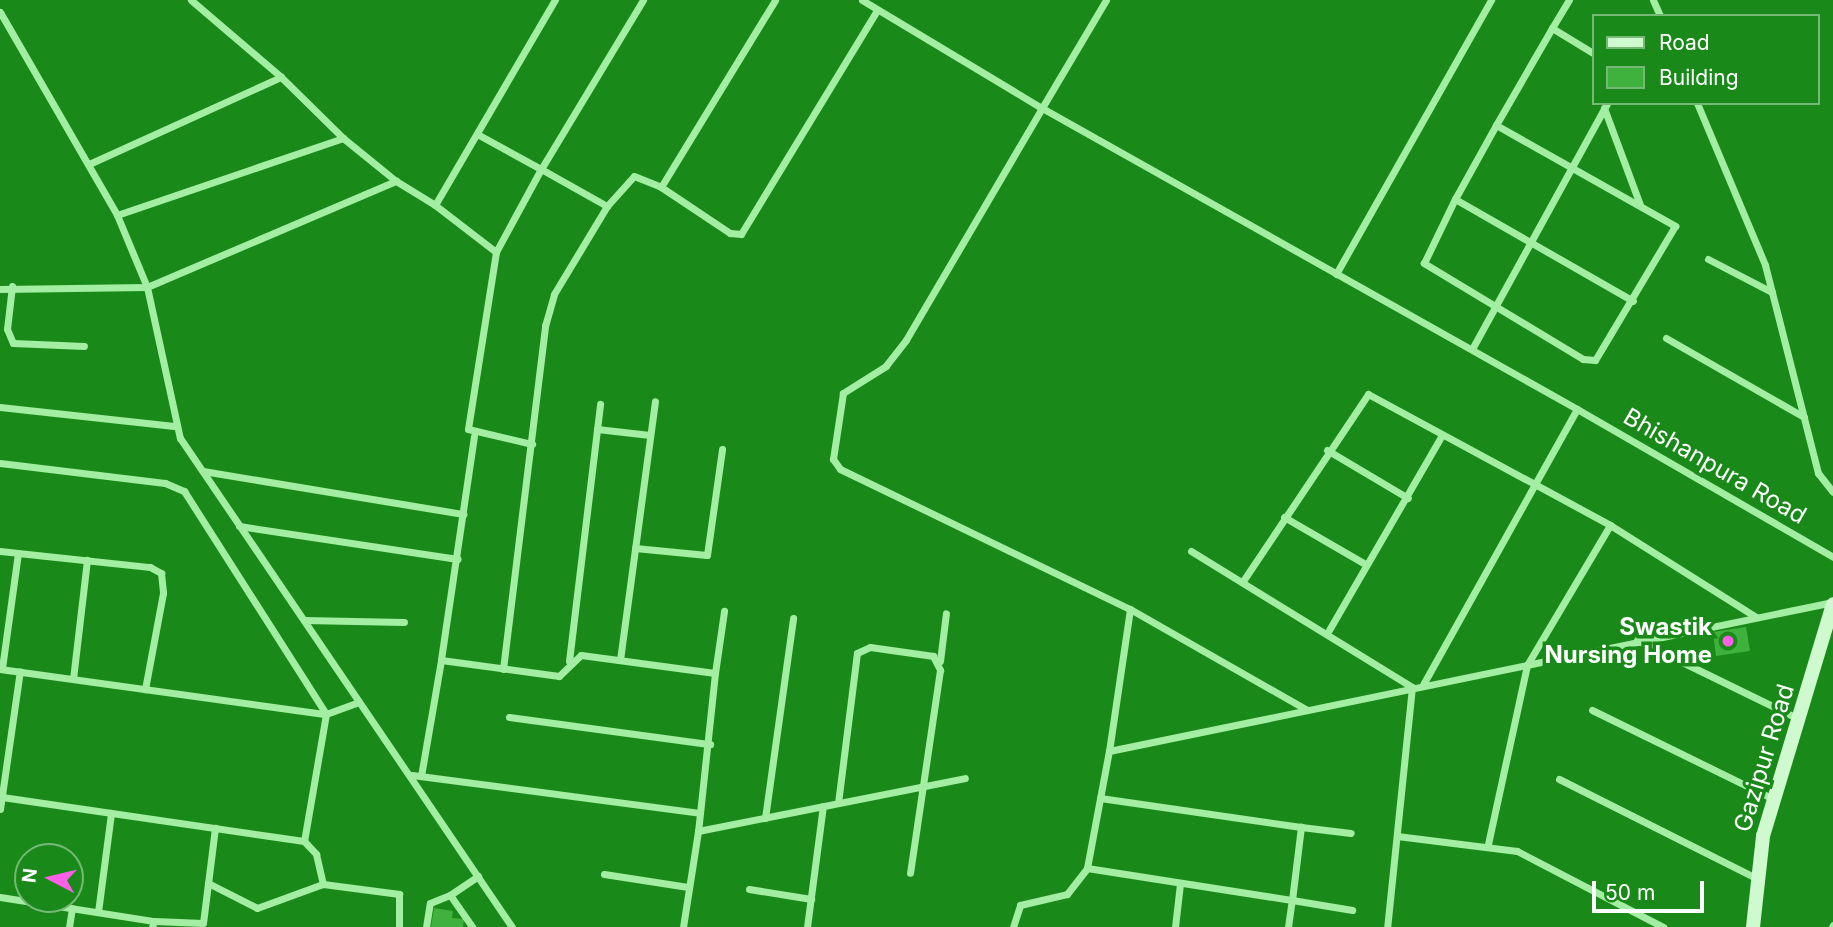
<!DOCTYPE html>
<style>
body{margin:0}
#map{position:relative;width:1833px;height:927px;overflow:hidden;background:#198a19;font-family:Inter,sans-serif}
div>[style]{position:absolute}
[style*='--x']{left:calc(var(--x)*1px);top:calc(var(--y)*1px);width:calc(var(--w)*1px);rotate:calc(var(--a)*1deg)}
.building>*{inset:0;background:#3eb23d}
.street>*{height:7px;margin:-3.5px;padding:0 3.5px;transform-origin:3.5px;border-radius:3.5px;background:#a3eea2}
.secondary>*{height:14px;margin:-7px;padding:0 7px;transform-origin:7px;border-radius:7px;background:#cffacf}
.dots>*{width:19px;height:19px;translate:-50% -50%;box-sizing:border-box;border:4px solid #198a19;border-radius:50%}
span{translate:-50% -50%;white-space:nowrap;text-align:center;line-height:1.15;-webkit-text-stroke:7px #198a19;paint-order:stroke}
.street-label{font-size:24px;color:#fff}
.poi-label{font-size:24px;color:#fff;font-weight:700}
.right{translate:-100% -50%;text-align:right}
.legend{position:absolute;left:1592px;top:14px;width:228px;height:91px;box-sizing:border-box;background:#198a19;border:2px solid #75b975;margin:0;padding:9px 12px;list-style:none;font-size:21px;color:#fff}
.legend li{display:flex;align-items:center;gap:14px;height:35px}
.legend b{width:35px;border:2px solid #75b975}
.north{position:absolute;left:14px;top:843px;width:70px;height:70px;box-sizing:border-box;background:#198a19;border:2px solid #75b975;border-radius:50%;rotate:277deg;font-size:19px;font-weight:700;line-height:28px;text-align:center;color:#fff}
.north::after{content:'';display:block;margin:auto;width:24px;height:32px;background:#ff5fe7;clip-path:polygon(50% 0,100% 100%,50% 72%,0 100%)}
.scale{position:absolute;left:1592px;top:881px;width:112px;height:32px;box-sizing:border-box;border:4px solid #fff;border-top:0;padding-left:9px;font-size:21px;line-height:24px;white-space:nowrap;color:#fff;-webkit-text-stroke:5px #198a19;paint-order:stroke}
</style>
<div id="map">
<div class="building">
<i style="clip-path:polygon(1746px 627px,1750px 651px,1716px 656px,1713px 632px)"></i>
<i style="clip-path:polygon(434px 908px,453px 911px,452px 918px,464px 919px,463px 927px,431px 927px)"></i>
</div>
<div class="street">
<i style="--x:191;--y:0;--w:118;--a:40.5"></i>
<i style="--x:643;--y:0;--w:197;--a:121.1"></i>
<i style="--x:541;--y:169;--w:76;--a:29.3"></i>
<i style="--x:607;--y:206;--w:40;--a:-48"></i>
<i style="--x:634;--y:176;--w:29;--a:22"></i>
<i style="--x:661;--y:187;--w:219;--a:-58.6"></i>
<i style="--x:862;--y:0;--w:210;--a:31"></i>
<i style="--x:1042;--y:108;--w:269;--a:120.4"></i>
<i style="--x:906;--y:340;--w:33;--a:128"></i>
<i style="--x:886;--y:366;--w:51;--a:147.9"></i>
<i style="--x:843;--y:393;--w:67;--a:98.6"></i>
<i style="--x:833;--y:459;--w:12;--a:55"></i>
<i style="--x:840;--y:469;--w:322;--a:25.8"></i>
<i style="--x:1130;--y:609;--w:144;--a:98.4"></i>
<i style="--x:1106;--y:0;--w:126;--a:120.7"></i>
<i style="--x:1042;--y:108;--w:614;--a:29.36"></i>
<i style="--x:1577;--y:409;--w:315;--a:119.2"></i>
<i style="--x:1653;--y:0;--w:17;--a:66"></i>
<i style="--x:0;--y:12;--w:234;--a:60"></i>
<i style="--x:117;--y:215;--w:78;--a:67.4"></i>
<i style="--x:147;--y:287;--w:155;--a:77.7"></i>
<i style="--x:180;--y:438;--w:591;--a:55.83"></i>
<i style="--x:1552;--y:28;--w:33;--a:-59"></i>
<i style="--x:1697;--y:103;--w:176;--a:67.2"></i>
<i style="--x:1765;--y:265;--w:215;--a:75.7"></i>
<i style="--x:1818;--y:473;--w:24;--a:52"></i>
<i style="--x:1604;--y:108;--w:103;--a:69.6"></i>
<i style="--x:1496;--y:125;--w:206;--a:29.4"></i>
<i style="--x:1675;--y:226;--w:156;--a:120.8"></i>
<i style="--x:1595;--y:360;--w:12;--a:-175"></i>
<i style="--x:1583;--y:359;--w:186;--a:-148.9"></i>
<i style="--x:1424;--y:263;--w:71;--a:-64.2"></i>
<i style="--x:1455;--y:199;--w:85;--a:-61"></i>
<i style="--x:1496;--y:125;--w:112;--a:-60"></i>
<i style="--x:1552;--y:28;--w:48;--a:31.4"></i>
<i style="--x:477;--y:134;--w:73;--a:28.7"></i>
<i style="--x:541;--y:169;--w:94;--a:118.5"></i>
<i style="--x:496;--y:252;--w:77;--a:-142.4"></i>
<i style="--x:435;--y:205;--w:238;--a:-59.7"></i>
<i style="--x:89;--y:164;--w:211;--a:-24.4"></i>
<i style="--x:281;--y:77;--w:87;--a:44.5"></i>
<i style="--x:661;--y:187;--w:83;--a:33.7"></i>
<i style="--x:730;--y:233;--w:11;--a:5"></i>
<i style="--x:741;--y:234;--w:262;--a:-58.7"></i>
<i style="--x:1455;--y:199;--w:205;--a:29.8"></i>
<i style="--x:117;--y:215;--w:239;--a:-18.8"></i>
<i style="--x:343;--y:138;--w:68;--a:39.1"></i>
<i style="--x:496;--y:252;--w:179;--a:99"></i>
<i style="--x:468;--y:429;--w:66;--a:13.2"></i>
<i style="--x:1708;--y:259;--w:72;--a:27.3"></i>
<i style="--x:1336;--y:274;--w:315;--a:-60.5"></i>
<i style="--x:12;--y:286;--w:43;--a:96.6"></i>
<i style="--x:7;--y:329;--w:15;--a:67"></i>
<i style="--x:13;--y:343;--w:71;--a:2.4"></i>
<i style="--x:0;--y:289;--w:147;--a:-0.8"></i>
<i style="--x:147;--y:287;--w:271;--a:-23.1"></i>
<i style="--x:396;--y:181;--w:46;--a:31.6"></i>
<i style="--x:1666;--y:338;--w:159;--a:29.8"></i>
<i style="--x:1472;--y:349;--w:281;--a:-61.2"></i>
<i style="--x:0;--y:407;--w:175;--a:6.2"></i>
<i style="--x:1577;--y:409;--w:296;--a:30"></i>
<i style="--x:597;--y:429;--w:53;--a:6.5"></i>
<i style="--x:474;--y:436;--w:226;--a:98.4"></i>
<i style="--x:441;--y:660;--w:119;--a:7.7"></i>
<i style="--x:559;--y:676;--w:30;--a:-44"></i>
<i style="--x:581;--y:655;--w:135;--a:7.7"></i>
<i style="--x:715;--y:673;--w:159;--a:96.1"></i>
<i style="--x:1327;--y:450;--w:94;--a:30.7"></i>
<i style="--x:0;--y:463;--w:166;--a:6.9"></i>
<i style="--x:165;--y:483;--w:21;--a:23"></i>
<i style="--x:184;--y:491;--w:264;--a:57.5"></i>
<i style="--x:326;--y:714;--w:129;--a:99.8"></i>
<i style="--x:304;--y:841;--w:18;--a:47"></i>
<i style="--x:316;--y:854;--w:31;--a:77"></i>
<i style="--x:323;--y:884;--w:77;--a:7.5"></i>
<i style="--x:399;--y:894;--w:33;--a:90"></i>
<i style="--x:203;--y:471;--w:264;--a:9.4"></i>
<i style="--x:1284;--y:517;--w:94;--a:30.1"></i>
<i style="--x:239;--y:526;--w:221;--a:8.6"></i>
<i style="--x:635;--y:548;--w:72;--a:5.6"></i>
<i style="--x:707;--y:555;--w:107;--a:-81.9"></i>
<i style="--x:0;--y:551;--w:18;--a:6"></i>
<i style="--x:18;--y:553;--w:117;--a:97.9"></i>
<i style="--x:1191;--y:551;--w:259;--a:31.6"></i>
<i style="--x:1412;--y:687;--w:241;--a:95.9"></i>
<i style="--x:18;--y:553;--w:133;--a:6.1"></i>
<i style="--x:150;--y:567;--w:13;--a:29"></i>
<i style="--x:161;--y:573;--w:20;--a:84"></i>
<i style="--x:163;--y:593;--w:98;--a:100.6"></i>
<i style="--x:1243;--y:581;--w:225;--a:-56.2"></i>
<i style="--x:1368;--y:394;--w:275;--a:28.4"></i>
<i style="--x:1610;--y:525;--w:173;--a:32.2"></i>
<i style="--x:1130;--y:609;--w:204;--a:29.7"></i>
<i style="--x:304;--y:620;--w:100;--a:1.1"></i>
<i style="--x:1329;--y:630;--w:225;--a:-59.9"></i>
<i style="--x:1637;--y:640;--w:180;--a:26"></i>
<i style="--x:620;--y:660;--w:261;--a:-82.3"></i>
<i style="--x:569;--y:661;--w:259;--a:-83.1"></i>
<i style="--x:940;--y:661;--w:48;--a:-82.9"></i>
<i style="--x:0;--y:669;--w:329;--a:7.9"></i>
<i style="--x:326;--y:714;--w:35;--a:-20"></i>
<i style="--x:503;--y:669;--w:346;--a:-83"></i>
<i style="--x:545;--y:326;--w:33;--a:-74"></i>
<i style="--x:554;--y:294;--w:103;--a:-58.9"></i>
<i style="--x:715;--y:673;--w:63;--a:-81.7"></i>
<i style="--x:73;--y:679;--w:120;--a:-83.3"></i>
<i style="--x:1592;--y:710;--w:203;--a:26.1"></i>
<i style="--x:509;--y:717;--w:203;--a:7.7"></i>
<i style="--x:412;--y:775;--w:290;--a:7.5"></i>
<i style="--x:421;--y:776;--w:118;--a:-80.2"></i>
<i style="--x:1559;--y:779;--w:218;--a:26.7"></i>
<i style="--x:2;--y:797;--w:305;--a:8.3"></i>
<i style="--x:838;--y:803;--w:151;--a:-82.8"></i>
<i style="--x:857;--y:653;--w:14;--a:-25"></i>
<i style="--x:870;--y:647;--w:64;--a:8.1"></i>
<i style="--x:933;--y:656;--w:16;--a:63"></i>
<i style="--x:940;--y:670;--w:205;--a:98.4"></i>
<i style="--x:0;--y:809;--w:139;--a:-81.8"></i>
<i style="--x:765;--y:818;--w:202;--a:-82"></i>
<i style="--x:1301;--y:827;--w:50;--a:6.8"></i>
<i style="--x:1397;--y:836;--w:121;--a:7.1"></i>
<i style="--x:1517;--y:851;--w:165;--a:27.5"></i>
<i style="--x:1488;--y:844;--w:183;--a:-77.7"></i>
<i style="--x:1527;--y:665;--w:163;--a:-59.3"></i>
<i style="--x:1087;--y:868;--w:207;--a:8.9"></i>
<i style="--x:1292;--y:900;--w:74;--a:-83"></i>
<i style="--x:1301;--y:827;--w:203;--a:-171.8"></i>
<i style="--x:604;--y:874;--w:85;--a:8.8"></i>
<i style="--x:208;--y:883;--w:55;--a:27"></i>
<i style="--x:257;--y:908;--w:70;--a:-20"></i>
<i style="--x:749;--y:889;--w:63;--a:9.2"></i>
<i style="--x:450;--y:895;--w:34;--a:-34"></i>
<i style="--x:0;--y:897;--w:156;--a:8.9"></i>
<i style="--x:154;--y:921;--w:6;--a:108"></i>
<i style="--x:98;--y:912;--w:100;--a:-82.5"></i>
<i style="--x:154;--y:921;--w:49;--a:2.3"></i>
<i style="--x:203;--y:923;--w:96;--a:-82.8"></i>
<i style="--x:69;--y:927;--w:19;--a:-81"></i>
<i style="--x:426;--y:927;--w:24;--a:-81"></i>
<i style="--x:430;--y:903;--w:22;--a:-22"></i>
<i style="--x:450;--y:895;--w:39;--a:55"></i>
<i style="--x:683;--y:927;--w:97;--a:-81.1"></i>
<i style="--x:698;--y:831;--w:272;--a:-11.2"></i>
<i style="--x:807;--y:927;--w:122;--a:-82.5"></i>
<i style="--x:1013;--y:927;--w:23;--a:-72"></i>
<i style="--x:1020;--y:905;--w:48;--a:-13.2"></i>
<i style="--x:1067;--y:894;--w:33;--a:-52"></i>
<i style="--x:1087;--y:868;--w:119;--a:-79.4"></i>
<i style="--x:1109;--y:751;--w:739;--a:-11.63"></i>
<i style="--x:1175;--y:927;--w:43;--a:-83.4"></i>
<i style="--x:1288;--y:927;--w:27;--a:-82"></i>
<i style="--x:1292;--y:900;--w:61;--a:9.5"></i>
<i style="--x:1832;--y:927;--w:2;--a:-63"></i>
</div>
<div class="secondary">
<i style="--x:1753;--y:927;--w:92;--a:-83.7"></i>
<i style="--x:1763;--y:836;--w:242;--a:-73.2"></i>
</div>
<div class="dots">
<i style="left:1728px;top:641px;background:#ff5fe7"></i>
</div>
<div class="street-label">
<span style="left:1715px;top:466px;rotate:30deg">Bhishanpura Road</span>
<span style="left:1764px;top:758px;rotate:-73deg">Gazipur Road</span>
</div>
<div class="poi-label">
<span class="right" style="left:1712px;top:641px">Swastik<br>Nursing Home</span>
</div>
<ul class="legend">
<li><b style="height:9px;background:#cffacf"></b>Road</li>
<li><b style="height:19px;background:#3eb23d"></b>Building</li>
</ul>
<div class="north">N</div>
<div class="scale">50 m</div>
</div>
